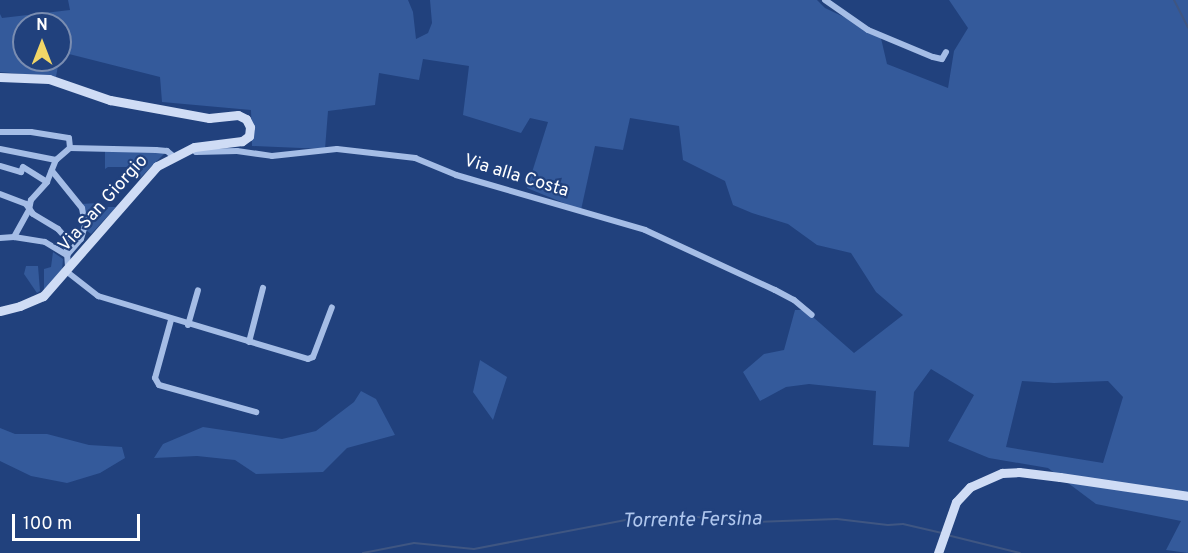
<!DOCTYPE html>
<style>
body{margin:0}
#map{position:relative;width:1188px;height:553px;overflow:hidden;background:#21417d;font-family:Overpass,sans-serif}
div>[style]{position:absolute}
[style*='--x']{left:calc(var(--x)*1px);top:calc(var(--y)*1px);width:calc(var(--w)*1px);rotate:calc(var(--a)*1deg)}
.green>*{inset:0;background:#345a9b}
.stream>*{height:2px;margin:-1px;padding:0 1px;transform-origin:1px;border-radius:1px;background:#3f5682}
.street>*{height:6px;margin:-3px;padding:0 3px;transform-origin:3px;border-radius:3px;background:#a5bde6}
.secondary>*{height:9px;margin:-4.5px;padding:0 4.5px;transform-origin:4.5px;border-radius:4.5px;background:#cfdcf5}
span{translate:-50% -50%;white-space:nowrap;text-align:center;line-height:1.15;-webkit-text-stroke:4.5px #21417d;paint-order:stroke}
.street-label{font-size:18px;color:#fff}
.water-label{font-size:20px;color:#b0c7ee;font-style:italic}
.north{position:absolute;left:12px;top:12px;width:60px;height:60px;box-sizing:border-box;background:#21417d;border:2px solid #7a8db1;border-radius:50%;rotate:0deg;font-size:16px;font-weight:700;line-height:24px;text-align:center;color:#fff}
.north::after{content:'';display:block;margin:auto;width:21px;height:27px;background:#f2d667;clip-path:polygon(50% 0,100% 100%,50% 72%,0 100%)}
.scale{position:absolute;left:12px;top:514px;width:128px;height:27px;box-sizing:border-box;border:3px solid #fff;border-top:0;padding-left:8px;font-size:18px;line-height:21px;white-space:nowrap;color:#fff;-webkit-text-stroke:4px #21417d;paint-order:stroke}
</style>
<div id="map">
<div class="green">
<i style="clip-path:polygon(evenodd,68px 0,408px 0,413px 12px,416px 39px,428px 33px,432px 23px,430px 0,817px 0,825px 8px,880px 34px,887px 64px,948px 88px,954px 51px,968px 28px,949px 0,1188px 0,1188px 553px,1166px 550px,1181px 521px,1096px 504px,1048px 468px,989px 458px,948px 441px,974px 395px,931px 369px,914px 392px,909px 447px,873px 445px,876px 391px,809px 384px,786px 387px,760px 401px,743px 372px,764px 354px,784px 350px,795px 310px,805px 310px,854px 353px,903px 315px,876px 292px,851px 253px,817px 245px,788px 224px,752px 213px,733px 205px,725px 181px,683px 160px,679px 126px,630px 118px,623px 150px,595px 146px,581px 210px,527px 188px,548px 122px,530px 118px,521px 133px,463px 115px,469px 66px,423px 59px,419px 80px,379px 73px,375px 105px,328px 111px,325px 149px,252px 146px,251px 110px,162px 102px,160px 77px,61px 52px,60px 57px,60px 24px,24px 24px,24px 60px,59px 60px,56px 77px,0 72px,0 14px,2px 18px,70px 10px,68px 0,1022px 381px,1054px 383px,1108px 381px,1123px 397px,1103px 463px,1006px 447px,1022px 381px)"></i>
<i style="clip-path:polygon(105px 151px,165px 153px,140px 178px,135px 173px,135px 167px,108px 167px,105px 169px)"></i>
<i style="clip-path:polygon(98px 203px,99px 207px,116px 207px,91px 234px,86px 230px,87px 215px,81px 204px)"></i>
<i style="clip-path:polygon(53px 252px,63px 259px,62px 271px,44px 290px,44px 269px,51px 267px)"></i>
<i style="clip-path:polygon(26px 266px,38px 266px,40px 291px,37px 293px,24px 274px)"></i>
<i style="clip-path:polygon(480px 360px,507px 377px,493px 420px,473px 392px)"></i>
<i style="clip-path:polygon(361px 391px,376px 399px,395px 435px,347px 448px,323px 472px,256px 474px,235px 460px,197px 456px,154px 458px,163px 444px,203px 427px,282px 439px,316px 431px,354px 402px)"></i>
<i style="clip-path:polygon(0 428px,15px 434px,47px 434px,89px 445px,122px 447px,125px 458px,100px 473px,67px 483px,31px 476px,0 461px)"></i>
</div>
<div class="stream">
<i style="--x:1174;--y:0;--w:31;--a:63"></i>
<i style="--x:947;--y:535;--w:75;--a:13.9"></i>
<i style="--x:363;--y:553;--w:52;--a:-11.1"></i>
<i style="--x:414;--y:543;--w:60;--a:5.7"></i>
<i style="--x:474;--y:549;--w:165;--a:-10.8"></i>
<i style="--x:636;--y:518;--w:60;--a:-1"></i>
<i style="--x:696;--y:517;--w:62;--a:4.6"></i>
<i style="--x:758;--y:522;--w:79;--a:-2.2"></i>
<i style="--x:837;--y:519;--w:51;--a:6.7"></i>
<i style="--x:888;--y:525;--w:15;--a:-4"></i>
<i style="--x:903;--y:524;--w:40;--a:13"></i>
</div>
<div class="street">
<i style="--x:825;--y:0;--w:52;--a:34.9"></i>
<i style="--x:868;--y:30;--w:70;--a:22.6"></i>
<i style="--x:933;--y:57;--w:9;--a:13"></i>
<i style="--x:942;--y:59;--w:8;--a:-60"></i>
<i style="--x:0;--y:132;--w:31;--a:0"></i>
<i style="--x:31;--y:132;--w:38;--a:9"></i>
<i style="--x:69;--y:138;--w:10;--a:84"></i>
<i style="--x:194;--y:147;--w:5;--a:68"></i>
<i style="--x:196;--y:152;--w:41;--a:-1.4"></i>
<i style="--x:237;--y:151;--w:35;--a:8"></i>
<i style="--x:272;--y:156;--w:65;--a:-6.1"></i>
<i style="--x:337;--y:149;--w:79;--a:6.6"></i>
<i style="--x:415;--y:158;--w:44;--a:22.5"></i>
<i style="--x:456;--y:175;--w:197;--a:16.2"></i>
<i style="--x:645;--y:230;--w:143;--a:24.8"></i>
<i style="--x:775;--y:290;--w:21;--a:28"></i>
<i style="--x:794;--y:300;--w:23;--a:40"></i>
<i style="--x:0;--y:149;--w:57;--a:11.1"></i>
<i style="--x:56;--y:160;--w:18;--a:-41"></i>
<i style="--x:70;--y:148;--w:86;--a:1.3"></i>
<i style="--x:156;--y:150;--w:11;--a:5"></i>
<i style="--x:167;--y:151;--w:8;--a:40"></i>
<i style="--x:0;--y:166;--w:22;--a:16"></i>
<i style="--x:21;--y:172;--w:5;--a:-68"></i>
<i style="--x:23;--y:167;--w:28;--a:32"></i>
<i style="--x:0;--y:194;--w:28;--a:21"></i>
<i style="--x:26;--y:204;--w:12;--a:55"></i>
<i style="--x:33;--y:214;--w:29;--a:31"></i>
<i style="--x:58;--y:229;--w:12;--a:48"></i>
<i style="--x:66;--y:238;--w:30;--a:86"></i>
<i style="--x:14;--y:237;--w:31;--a:9"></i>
<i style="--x:45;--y:242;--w:26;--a:31"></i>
<i style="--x:67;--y:255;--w:21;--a:-49"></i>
<i style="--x:81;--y:239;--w:15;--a:-74"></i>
<i style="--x:85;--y:225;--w:17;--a:-100"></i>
<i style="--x:82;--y:208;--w:48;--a:-129"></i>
<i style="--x:0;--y:238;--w:14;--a:-4"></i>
<i style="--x:14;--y:237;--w:31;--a:-61"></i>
<i style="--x:29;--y:210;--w:10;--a:-79"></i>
<i style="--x:31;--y:200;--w:24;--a:-48"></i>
<i style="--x:47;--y:182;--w:24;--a:-68"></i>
<i style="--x:66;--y:271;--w:41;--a:38"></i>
<i style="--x:98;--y:296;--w:219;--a:16.7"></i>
<i style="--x:308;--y:359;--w:5;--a:-22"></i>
<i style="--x:313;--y:357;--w:53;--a:-69.2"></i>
<i style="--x:171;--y:320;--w:60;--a:105.4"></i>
<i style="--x:155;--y:378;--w:8;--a:60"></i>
<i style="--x:159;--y:385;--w:101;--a:15.6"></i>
<i style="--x:188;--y:325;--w:36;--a:-74"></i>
<i style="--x:249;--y:342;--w:56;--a:-75.5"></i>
</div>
<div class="secondary">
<i style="--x:0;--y:77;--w:49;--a:2.3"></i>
<i style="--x:49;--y:79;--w:65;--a:19"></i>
<i style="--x:110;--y:100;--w:101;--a:10.3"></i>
<i style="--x:209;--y:118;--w:29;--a:-6"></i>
<i style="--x:238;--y:115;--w:9;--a:27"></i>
<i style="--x:246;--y:119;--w:9;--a:63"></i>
<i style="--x:250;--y:127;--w:9;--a:96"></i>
<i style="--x:249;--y:136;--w:9;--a:144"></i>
<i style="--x:242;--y:141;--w:48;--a:172.9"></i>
<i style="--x:194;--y:147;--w:42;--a:152.8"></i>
<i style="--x:157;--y:166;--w:173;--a:131.2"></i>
<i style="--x:43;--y:296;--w:25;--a:157"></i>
<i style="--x:20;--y:306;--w:21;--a:166"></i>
<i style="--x:938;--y:553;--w:54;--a:-70.6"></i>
<i style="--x:956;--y:502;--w:21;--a:-47"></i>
<i style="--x:970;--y:487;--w:35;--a:-24"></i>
<i style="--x:1002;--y:473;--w:17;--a:-3"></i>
<i style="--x:1019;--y:472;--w:41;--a:7"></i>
<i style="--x:1060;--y:477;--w:129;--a:8.4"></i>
</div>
<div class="street-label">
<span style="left:516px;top:177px;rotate:17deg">Via alla Costa</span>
<span style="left:104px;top:204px;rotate:-48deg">Via San Giorgio</span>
</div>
<div class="water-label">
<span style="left:692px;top:521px;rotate:-1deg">Torrente Fersina</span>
</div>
<div class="north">N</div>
<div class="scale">100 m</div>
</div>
